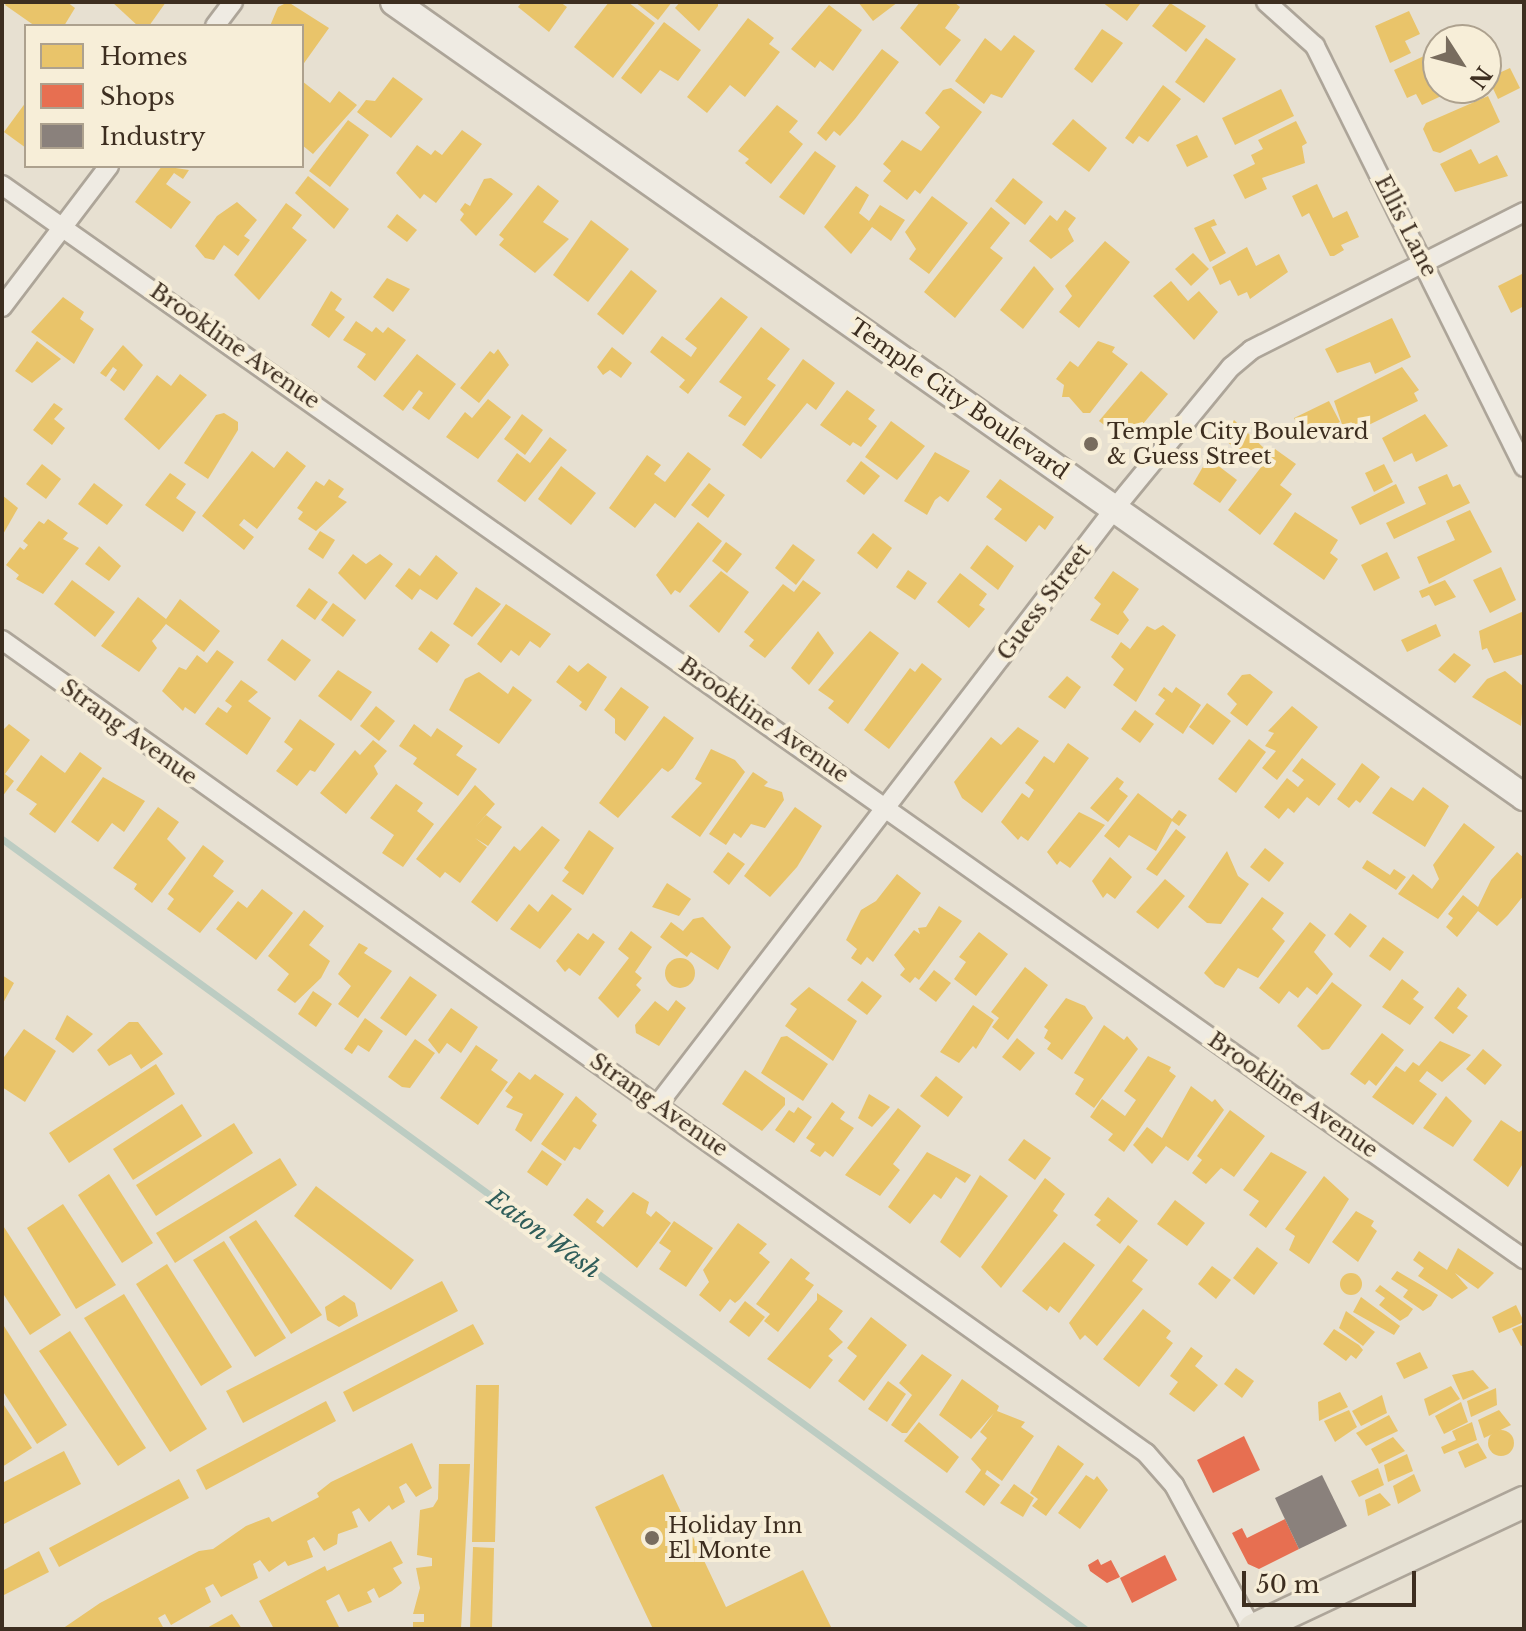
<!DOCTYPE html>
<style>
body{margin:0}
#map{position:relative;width:1526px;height:1631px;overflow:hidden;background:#e7e0d1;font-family:"Libre Baskerville",serif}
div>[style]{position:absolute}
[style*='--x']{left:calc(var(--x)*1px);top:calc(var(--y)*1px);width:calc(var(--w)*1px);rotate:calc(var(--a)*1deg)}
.homes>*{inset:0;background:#e9c46a}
.round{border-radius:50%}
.shops>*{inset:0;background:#e76f51}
.industry>*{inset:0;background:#8a817c}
.stream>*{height:7px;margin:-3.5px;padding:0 3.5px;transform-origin:3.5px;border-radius:3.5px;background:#bcccc2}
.roads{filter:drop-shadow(2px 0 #ada599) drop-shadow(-2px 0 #ada599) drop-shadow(0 2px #ada599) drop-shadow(0 -2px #ada599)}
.street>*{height:18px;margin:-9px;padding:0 9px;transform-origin:9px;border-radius:9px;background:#efebe3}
.secondary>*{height:26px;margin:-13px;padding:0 13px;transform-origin:13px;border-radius:13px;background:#efebe3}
.primary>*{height:30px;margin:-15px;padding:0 15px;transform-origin:15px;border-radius:15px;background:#e6e1d4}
.dots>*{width:22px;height:22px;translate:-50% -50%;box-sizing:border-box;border:4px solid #f7eed8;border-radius:50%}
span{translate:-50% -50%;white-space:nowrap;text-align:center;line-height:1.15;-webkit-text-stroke:8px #f7eed8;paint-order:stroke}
.street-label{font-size:22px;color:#3d2e20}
.poi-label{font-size:22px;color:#3d2e20}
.left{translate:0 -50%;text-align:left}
.water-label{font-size:24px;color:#2f5d5a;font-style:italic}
.frame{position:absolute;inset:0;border:4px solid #3d2e20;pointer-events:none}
.legend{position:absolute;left:24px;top:24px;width:280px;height:144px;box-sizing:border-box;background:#f7eed8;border:2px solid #ada18e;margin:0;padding:10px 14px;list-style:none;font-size:24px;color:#3d2e20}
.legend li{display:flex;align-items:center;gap:16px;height:40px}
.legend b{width:40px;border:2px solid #ada18e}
.north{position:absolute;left:1422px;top:24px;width:80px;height:80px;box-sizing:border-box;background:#f7eed8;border:2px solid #ada18e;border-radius:50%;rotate:126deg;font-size:22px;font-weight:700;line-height:32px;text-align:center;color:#3d2e20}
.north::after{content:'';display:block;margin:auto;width:28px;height:36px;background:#786c5e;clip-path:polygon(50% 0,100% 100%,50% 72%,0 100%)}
.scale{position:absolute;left:1242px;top:1571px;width:174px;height:36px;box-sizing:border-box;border:4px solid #3d2e20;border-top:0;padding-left:10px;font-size:24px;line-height:28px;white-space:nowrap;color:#3d2e20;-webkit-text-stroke:6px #f7eed8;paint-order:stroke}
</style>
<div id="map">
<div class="homes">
<i style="clip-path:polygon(7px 2px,67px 2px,75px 8px,64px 26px,35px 26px,5px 5px)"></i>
<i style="clip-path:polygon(112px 2px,166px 2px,149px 26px,138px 26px)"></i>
<i style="clip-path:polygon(288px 2px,329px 28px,302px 66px,302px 26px,270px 26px,278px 7px)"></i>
<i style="clip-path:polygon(522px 2px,560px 2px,567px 7px,549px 32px,518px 7px)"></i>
<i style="clip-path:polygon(609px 2px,628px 2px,655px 23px,613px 78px,574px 47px)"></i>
<i style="clip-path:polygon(635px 2px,672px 2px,658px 20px)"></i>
<i style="clip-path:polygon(680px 2px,718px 2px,718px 6px,699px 31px,675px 8px)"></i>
<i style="clip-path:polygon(858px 2px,898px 2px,873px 21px)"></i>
<i style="clip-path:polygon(920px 2px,954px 2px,960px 7px,945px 28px,961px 40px,940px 66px,900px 28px)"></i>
<i style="clip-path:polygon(1102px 2px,1138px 2px,1140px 4px,1127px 21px)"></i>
<i style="clip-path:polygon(1170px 3px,1206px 26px,1186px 52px,1152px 26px)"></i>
<i style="clip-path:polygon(829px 5px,862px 30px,833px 71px,820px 61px,815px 68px,791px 49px)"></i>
<i style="clip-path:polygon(1409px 11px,1420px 34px,1405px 41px,1411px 53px,1390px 63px,1375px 26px)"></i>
<i style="clip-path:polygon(748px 18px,774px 38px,769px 44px,780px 52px,745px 97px,730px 85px,707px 113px,687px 97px)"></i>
<i style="clip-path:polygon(664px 22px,701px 50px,678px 81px,660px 70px,641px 94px,621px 78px)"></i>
<i style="clip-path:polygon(1102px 29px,1123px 43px,1092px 83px,1074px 69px)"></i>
<i style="clip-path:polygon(1014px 35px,1035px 51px,1002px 98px,991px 94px,984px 104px,955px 81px,985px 38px,1001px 51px)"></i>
<i style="clip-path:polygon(1206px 38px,1236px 59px,1204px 103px,1175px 82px)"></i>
<i style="clip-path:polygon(882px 49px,899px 62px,855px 119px,840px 136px,834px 131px,826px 141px,817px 133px)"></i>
<i style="clip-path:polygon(1424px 56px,1433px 76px,1438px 74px,1438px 88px,1452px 91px,1422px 105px,1416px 94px,1407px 98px,1394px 70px)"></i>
<i style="clip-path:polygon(1510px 68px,1520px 88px,1498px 99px,1488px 78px)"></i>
<i style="clip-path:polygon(393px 77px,423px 99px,391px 138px,357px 112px,366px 100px,375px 101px)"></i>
<i style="clip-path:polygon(302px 81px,330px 103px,339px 91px,357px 105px,313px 154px,302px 145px)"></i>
<i style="clip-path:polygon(1163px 85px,1181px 99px,1148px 142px,1139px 136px,1133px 144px,1125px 138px)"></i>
<i style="clip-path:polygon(951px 88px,982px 112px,920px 194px,915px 190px,907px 200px,883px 181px,891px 171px,883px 164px,902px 140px,921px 151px,940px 127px,925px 113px,943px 90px)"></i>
<i style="clip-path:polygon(1281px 89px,1294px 116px,1235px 145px,1222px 118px)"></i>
<i style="clip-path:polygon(1488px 96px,1500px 122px,1440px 153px,1433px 151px,1423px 129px,1426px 123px)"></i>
<i style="clip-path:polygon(26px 102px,26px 148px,4px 132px)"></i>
<i style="clip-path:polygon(777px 105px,798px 121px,789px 132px,803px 144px,771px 184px,745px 163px,749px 159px,738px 151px)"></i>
<i style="clip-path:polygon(1073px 119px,1107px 148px,1089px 172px,1052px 144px)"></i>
<i style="clip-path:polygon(348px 120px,369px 135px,330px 187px,309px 171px)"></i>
<i style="clip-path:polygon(1296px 121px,1307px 143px,1302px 146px,1305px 163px,1262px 178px,1267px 189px,1245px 199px,1233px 175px,1255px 164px,1251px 155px,1263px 149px,1258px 140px)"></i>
<i style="clip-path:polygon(462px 130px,482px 144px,436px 203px,424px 194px,420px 199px,396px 173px,417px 145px,431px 155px,435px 150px,442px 155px)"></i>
<i style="clip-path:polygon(1197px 135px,1208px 157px,1187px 167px,1176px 145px)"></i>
<i style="clip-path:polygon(1471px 149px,1479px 164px,1497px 155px,1508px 176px,1455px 192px,1440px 164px)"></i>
<i style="clip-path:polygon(815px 151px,836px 166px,804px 215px,779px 197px)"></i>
<i style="clip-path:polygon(162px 166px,189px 170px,183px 179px,174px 173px,166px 184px,191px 202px,171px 229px,135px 202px)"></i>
<i style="clip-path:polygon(308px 176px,349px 209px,334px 229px,295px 193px)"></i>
<i style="clip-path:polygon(491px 178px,513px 194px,476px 236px,460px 220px,464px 214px,460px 210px,465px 203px,470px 206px,484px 179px)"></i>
<i style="clip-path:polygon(1013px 178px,1043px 202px,1025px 225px,995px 201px)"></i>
<i style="clip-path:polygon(1317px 184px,1333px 218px,1347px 211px,1359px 237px,1341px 245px,1344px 250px,1334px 256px,1330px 256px,1309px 213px,1302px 217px,1292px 196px)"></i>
<i style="clip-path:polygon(538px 185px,559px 201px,543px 222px,569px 239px,535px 273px,499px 245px,504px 239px,499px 235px)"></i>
<i style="clip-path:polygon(856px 186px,869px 195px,859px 213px,869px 221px,880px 205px,905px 220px,891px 241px,872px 227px,851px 254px,824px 227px)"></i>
<i style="clip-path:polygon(932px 196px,968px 223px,929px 274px,909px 259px,916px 249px,905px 232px)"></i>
<i style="clip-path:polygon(237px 202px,257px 220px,244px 236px,250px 240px,238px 256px,224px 245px,214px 260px,205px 258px,195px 246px,217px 216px)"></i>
<i style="clip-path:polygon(286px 203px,302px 215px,292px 228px,307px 240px,259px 300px,234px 275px)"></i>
<i style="clip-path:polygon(991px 207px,1010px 223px,990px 248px,1003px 258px,955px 318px,924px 292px)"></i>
<i style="clip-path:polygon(1065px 210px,1076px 218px,1068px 229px,1074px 241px,1051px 259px,1029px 241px,1050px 215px,1057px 221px)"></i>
<i style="clip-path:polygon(397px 214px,417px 230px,407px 242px,387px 227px)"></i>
<i style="clip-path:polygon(1214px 219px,1217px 225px,1211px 227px,1226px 253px,1210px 262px,1194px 228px)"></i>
<i style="clip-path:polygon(591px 220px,629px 249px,588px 302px,553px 275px)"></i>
<i style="clip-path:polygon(1105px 241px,1130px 262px,1079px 328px,1059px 312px,1072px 296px,1065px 286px)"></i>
<i style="clip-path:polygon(1247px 247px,1256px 266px,1279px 254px,1288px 272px,1250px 299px,1247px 292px,1238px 296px,1230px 280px,1220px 285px,1212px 267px)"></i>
<i style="clip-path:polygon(1193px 253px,1209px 269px,1191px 286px,1175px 269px)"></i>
<i style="clip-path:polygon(1034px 266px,1054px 289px,1023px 329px,1000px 310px)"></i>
<i style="clip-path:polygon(631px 270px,657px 291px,623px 335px,597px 314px)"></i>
<i style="clip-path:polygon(1524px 273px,1524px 306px,1511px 313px,1498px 286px)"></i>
<i style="clip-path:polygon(387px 278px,410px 289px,393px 312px,373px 297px)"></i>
<i style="clip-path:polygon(1171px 281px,1188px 301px,1199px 291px,1218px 312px,1194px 340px,1153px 296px)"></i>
<i style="clip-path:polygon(331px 291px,342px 299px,335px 310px,345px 317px,329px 338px,311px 325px)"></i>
<i style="clip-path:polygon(63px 297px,84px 312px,80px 319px,94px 329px,74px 364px,31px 332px)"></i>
<i style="clip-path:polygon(721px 297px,748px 317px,688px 394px,679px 387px,685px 380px,650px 352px,662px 336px,691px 357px,697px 348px,685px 339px)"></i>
<i style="clip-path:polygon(1392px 318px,1411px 357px,1375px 374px,1370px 362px,1337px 373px,1325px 349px)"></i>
<i style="clip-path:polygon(356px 321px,372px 332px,376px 327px,383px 333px,388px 327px,406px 340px,375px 381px,357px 367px,366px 354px,343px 340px)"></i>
<i style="clip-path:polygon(761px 327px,790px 349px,767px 379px,776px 385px,745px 426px,728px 416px,742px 397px,719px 382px)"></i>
<i style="clip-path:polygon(37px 341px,61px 359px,32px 383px,15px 371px)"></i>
<i style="clip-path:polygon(1098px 341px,1115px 347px,1112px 352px,1128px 364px,1090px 413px,1083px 413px,1069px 397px,1062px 397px,1064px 385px,1056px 379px,1070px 361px,1078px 367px)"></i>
<i style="clip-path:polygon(123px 345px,143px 365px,124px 391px,110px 380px,117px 370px,113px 367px,106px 377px,100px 373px)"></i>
<i style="clip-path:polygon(612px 347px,632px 363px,621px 378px,610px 370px,603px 375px,597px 367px)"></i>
<i style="clip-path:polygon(498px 349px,509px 365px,479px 403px,460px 388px,490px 351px,494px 354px)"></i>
<i style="clip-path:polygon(417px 354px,456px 384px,429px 420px,412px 408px,423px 393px,419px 390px,403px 411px,383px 396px)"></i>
<i style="clip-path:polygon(803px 359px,835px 383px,816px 410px,807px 403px,761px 459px,742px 445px)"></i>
<i style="clip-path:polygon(1402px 367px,1419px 390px,1414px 393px,1418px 401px,1346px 436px,1334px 401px)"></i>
<i style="clip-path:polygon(1141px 371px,1168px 394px,1127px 443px,1099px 421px)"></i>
<i style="clip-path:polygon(180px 374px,207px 395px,159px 450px,124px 419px,157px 375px,171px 386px)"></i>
<i style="clip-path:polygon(847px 390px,875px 410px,868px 419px,877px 426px,861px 447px,853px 442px,850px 446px,820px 425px)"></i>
<i style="clip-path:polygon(488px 399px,511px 417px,478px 459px,446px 437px,465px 412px,472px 418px)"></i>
<i style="clip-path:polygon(1329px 401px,1340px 422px,1305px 439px,1294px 418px)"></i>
<i style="clip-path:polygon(54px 403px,63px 409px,54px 419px,65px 428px,52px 445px,33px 430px)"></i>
<i style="clip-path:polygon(224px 413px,238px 422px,238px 430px,208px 479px,184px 463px,216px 415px)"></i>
<i style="clip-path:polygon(522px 414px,543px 430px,525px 455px,504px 439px)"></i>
<i style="clip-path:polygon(1425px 414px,1448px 446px,1416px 462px,1412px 453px,1394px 462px,1382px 438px)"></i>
<i style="clip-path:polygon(1234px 420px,1266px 450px,1254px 465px,1223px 438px)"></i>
<i style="clip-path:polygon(891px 421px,925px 446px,897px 480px,865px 457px)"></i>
<i style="clip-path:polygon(550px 437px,567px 450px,525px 502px,497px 481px,517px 453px,530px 463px)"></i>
<i style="clip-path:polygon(1275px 449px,1296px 464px,1280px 485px,1292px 494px,1260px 535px,1228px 510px)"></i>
<i style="clip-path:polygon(252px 451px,274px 468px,287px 451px,306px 466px,257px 529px,244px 519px,239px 525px,254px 537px,244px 550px,202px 516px)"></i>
<i style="clip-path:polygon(688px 452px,711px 469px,675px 518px,655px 503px,635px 528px,609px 508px,647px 455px,661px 465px,654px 474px,665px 482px)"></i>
<i style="clip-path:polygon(935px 452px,970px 471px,948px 502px,940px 496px,935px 500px,927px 515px,904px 501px)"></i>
<i style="clip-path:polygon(1208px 458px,1237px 480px,1220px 503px,1193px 484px)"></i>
<i style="clip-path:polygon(861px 461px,880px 476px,864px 495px,846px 481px)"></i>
<i style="clip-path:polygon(42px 464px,61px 479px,46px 499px,26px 484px)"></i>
<i style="clip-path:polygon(1384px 464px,1393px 482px,1374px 492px,1365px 473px)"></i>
<i style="clip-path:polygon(561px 466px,596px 493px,571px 525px,538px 499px)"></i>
<i style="clip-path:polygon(170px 473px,186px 484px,176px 498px,196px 512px,183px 532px,145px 505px)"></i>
<i style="clip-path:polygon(1447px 474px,1453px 487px,1460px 484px,1470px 503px,1394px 539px,1386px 523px,1426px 504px,1418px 487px)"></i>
<i style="clip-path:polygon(329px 479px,344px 489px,338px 497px,347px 502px,316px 531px,298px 519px,303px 512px,297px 508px,316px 481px,324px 486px)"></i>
<i style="clip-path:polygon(1000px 479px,1054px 517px,1045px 530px,1039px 525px,1026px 542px,994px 519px,1002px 509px,986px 497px)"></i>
<i style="clip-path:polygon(94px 483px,123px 505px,107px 525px,78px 504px)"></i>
<i style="clip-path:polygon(709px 483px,725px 495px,708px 518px,691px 505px)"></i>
<i style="clip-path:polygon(1396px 484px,1405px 503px,1360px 525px,1351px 507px)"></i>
<i style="clip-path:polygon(2px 495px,18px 508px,2px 536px)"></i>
<i style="clip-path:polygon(1470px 510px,1492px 552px,1429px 584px,1417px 557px,1455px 540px,1446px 521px)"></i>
<i style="clip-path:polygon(1295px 512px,1338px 540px,1330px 553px,1338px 559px,1324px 580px,1273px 544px)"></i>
<i style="clip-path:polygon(48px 519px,68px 533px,63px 539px,79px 548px,43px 594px,16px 579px,19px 575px,6px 565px,20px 547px,24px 550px,28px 545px,23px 541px,39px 521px,44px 524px)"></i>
<i style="clip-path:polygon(698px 522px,722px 541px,680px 593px,675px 590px,671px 595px,656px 575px)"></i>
<i style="clip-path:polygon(320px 531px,335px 540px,323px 559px,308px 549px)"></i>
<i style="clip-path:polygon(873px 533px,892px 548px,877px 569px,857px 553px)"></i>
<i style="clip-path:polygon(726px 542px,742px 554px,727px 573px,712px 561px)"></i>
<i style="clip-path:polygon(793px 544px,815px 560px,796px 585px,775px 568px)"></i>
<i style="clip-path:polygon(987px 545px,1014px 566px,998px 590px,970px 568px)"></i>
<i style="clip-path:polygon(99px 546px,121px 566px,109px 581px,85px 564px)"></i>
<i style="clip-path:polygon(1387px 552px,1400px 578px,1374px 591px,1361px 565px)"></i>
<i style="clip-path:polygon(353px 554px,366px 564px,380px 554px,393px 564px,365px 600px,338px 573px)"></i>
<i style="clip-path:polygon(436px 555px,458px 573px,437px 600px,420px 589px,412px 600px,395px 586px,409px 568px,420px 576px)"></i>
<i style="clip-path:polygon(1501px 567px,1516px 600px,1490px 613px,1473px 580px)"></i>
<i style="clip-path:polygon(908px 570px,927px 583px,915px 600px,896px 587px)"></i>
<i style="clip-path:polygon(721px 571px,749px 592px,719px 633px,689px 606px)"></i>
<i style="clip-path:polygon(1113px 571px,1139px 589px,1123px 612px,1129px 620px,1118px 635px,1090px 620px,1101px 604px,1094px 598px)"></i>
<i style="clip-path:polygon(960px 573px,987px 594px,979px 605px,985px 609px,969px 628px,937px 602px)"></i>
<i style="clip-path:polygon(72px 580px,115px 612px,95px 637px,54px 604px)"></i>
<i style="clip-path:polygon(803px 580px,821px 593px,765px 658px,749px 646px,754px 640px,744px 632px,783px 584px,794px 592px)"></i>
<i style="clip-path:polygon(1445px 580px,1456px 597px,1435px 606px,1429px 595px,1422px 598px,1419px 591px)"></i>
<i style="clip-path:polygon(476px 587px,501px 604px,472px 637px,453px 624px)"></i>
<i style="clip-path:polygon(309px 588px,328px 602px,315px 620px,296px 606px)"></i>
<i style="clip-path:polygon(138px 597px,166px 619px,180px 599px,220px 631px,204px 652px,166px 624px,152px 641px,157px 648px,139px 672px,101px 646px)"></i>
<i style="clip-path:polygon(333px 603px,356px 620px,343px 637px,321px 620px)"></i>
<i style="clip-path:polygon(506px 604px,551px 634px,540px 648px,530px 641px,519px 656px,511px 650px,501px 663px,477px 644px)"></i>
<i style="clip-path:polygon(1524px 611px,1524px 654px,1494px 663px,1487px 648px,1482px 650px,1479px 631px)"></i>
<i style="clip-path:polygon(1436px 624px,1441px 636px,1407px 652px,1401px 640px)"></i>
<i style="clip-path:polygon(1147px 626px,1155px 630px,1163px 625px,1176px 635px,1136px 702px,1113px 685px,1124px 669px,1111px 657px,1121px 642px,1130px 649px)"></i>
<i style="clip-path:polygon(431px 631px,450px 645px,437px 663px,418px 649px)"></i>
<i style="clip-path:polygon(818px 631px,834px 653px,809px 685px,791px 668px)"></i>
<i style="clip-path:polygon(870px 631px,899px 653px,848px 724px,828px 708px,834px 701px,818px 690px)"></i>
<i style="clip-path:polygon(282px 639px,311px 660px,295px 681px,267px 660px)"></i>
<i style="clip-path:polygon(217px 650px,234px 662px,195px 714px,185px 707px,183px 711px,162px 691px,179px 667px,186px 670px,197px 655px,207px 663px)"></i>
<i style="clip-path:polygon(1454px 653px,1471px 665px,1455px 683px,1438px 670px)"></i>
<i style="clip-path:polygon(588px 663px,607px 677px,586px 711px,579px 706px,582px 702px,556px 682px,569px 665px,578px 672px)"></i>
<i style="clip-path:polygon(922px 663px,942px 679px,889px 749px,864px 730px,910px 668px,915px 672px)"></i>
<i style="clip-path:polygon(338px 670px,372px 692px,351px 721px,318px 696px)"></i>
<i style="clip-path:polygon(1505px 671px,1524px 687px,1521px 726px,1472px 697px,1487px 679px)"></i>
<i style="clip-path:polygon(479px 672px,508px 694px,513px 686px,532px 700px,499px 744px,449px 710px,465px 679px)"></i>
<i style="clip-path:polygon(1250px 674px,1273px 692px,1247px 726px,1230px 713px,1237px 704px,1227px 694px,1242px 675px)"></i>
<i style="clip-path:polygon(1067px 676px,1081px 687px,1065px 709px,1048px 697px)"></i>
<i style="clip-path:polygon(241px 680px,258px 692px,248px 701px,271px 718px,247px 755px,205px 724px,218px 707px,227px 713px,232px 706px,225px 701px)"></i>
<i style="clip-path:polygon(621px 687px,649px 707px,625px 741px,615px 733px,615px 719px,604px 710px)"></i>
<i style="clip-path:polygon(1164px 687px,1172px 693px,1176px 687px,1201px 705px,1183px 734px,1155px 714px,1165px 700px,1158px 695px)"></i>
<i style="clip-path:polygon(1207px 703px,1231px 721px,1213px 745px,1189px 727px)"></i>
<i style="clip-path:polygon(376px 706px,395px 721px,379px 741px,360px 726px)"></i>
<i style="clip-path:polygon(1292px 706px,1318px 727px,1277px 780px,1262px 768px,1276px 751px,1265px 746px,1274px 733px,1268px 731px)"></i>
<i style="clip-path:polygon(1135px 710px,1154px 724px,1140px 743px,1121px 729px)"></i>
<i style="clip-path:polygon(664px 716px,694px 738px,673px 768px,668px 772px,662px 768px,618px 818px,599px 803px)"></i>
<i style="clip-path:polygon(300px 719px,335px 744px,315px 772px,310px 770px,297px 786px,276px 771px,293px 749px,284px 742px)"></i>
<i style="clip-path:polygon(9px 724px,30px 740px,5px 774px,14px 781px,2px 797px,2px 731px)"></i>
<i style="clip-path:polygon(414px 724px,431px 737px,437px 728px,463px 746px,456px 755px,477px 769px,458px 796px,413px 764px,417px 758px,399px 746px)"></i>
<i style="clip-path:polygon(1018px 727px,1039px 741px,982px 813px,962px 798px,954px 782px,991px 737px,1001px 745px)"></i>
<i style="clip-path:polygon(1249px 739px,1266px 752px,1236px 793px,1218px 779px)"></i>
<i style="clip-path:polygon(373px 740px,387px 751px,374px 766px,378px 774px,346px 814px,320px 793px,355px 750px,360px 755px)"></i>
<i style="clip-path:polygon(1068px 743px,1089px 758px,1028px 841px,1021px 836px,1018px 840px,1001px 822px,1022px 793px,1029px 798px,1034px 790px,1025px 783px,1044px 756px,1054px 763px)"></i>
<i style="clip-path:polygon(711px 749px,735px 760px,745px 772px,700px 837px,671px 817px,702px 783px,695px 779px)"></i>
<i style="clip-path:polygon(80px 752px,102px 768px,55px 833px,29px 814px,37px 804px,16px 790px,41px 755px,65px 773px)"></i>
<i style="clip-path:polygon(1302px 758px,1336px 784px,1319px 806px,1307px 797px,1294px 813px,1288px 808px,1279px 819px,1264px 807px,1287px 778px,1298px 787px,1304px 780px,1292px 771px)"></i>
<i style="clip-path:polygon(1362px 763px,1380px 777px,1360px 803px,1356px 800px,1349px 808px,1337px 799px)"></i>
<i style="clip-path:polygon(753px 772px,768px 782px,764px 786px,782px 792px,784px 800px,765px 828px,751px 824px,741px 838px,734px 833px,726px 845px,709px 834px)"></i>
<i style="clip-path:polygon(103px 777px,145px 801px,124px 832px,112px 823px,98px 842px,71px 822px)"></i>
<i style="clip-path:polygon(1117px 777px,1124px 782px,1119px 789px,1128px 796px,1108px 822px,1090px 808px)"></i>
<i style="clip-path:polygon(396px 784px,423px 803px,417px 811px,434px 824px,403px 867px,382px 853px,394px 835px,370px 818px)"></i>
<i style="clip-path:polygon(475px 785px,495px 804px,474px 829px,486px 815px,502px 827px,488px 846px,475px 838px,487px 847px,460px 883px,445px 872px,440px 878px,416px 859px)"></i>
<i style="clip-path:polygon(1391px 787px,1413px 801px,1423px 787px,1449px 806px,1425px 847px,1372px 813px)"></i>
<i style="clip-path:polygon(1138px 793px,1172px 819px,1179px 810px,1187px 815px,1179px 826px,1172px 821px,1156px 851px,1129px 835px,1119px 848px,1104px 836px)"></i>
<i style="clip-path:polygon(158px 807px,179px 822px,167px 839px,186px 858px,152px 903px,134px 889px,137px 884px,113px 868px)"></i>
<i style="clip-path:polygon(795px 807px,822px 826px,797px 867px,770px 897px,744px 876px)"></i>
<i style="clip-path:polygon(1079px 812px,1105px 825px,1070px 868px,1060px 861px,1057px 865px,1047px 852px)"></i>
<i style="clip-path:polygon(1464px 823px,1495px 847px,1438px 919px,1398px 894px,1413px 874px,1432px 889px,1439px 879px,1433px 865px)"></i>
<i style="clip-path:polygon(542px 826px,560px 840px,497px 922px,471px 902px,514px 846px,520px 851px)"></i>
<i style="clip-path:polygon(1176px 829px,1186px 837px,1157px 876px,1146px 869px)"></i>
<i style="clip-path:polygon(589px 830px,614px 848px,583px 895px,562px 881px,569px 872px,564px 868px)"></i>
<i style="clip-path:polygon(203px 845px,224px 861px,213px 876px,234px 891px,200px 933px,167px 909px,174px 899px,168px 894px)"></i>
<i style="clip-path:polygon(1265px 848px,1284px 863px,1269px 882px,1250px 867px)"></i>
<i style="clip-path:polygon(1227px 851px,1238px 876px,1249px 884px,1221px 924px,1207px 923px,1188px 907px)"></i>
<i style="clip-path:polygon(728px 852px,745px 864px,729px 885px,713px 872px)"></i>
<i style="clip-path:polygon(1517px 852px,1524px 858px,1524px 895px,1508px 915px,1497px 926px,1478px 911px,1457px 937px,1446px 927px,1453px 918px,1448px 914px,1463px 895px,1478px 907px,1491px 880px)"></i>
<i style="clip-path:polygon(1110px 857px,1132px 877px,1115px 899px,1107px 893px,1103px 898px,1092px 881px)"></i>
<i style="clip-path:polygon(1367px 860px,1390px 875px,1394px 869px,1406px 877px,1396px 890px,1362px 868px)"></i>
<i style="clip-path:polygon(897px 874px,921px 893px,873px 962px,867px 957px,861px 965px,851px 958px,857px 949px,846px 940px,861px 910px,876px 901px)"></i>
<i style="clip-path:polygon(1165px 879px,1185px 896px,1158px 929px,1136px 912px)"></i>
<i style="clip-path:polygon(667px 883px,691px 899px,679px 916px,652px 907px)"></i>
<i style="clip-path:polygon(262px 889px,293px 913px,256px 960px,216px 929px,238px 901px,247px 908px)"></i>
<i style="clip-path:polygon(552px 894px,572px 909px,540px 949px,510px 929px,529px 904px,538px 912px)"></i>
<i style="clip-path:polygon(1262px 897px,1284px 913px,1272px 929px,1285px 941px,1258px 978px,1238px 968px,1224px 988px,1215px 984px,1204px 973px)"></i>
<i style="clip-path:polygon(939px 906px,962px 921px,919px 980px,915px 977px,910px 983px,900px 975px,905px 969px,894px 955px,914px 930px,920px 934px,918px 928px,926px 927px)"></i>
<i style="clip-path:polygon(304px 910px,324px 926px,309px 945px,330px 961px,321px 978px,295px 1003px,277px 990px,289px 974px,268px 956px)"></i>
<i style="clip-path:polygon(1350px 913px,1367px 926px,1350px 948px,1334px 934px)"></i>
<i style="clip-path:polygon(703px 917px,731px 947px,718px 970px,691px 952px,687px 957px,660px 937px,671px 922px,683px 931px,693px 919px)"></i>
<i style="clip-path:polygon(1310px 922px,1326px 935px,1314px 952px,1333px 974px,1317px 995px,1307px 987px,1298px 998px,1289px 991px,1279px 1004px,1259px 988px)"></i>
<i style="clip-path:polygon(631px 931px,652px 947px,635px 972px,642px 978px,636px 985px,641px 990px,618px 1018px,598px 998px,629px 958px,618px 949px)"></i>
<i style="clip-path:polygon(979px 932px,1008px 954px,976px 996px,954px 979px,966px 962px,959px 957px)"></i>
<i style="clip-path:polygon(578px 933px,588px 940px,593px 933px,605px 942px,580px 976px,569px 968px,565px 972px,556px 961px)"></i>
<i style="clip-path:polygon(1383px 937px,1404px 952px,1390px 971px,1369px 956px)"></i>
<i style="clip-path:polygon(359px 943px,368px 948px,364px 953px,392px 971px,358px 1018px,338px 1004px,351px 986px,338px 974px)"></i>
<i class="round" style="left:665px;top:958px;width:30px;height:30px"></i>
<i style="clip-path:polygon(1025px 967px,1048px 985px,1008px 1040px,992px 1027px,999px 1018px,991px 1012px)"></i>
<i style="clip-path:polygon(934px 970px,951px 983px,936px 1002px,919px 989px)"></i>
<i style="clip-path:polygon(2px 975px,14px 983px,2px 1005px)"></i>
<i style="clip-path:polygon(410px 976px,437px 995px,406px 1036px,380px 1018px)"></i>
<i style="clip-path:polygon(1402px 979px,1419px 992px,1413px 999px,1424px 1007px,1410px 1025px,1382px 1007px)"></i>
<i style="clip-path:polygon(862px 981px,882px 996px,867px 1015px,847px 1000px)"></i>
<i style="clip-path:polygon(1332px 982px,1362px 1005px,1329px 1049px,1322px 1050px,1297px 1026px)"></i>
<i style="clip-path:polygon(809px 987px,857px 1021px,833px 1061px,785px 1026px,797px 1009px,790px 1004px)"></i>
<i style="clip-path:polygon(1458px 987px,1467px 995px,1457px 1008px,1468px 1016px,1453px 1034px,1434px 1018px)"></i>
<i style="clip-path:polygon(313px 991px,332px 1004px,316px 1027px,298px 1014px)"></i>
<i style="clip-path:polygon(1066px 998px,1085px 1006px,1093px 1018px,1062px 1060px,1047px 1049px,1051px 1043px,1044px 1038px,1048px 1030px,1044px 1027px)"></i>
<i style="clip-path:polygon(676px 1000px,686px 1008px,659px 1046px,636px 1033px,635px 1025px,655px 1001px,668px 1011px)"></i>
<i style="clip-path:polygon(973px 1005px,994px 1020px,976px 1049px,973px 1046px,959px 1063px,940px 1052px)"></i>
<i style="clip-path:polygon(451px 1008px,478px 1027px,461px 1053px,447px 1043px,439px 1054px,428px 1040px)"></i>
<i style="clip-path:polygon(67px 1015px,93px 1034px,73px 1053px,55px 1039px)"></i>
<i style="clip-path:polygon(365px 1018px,383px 1031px,369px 1052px,358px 1045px,352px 1054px,344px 1049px)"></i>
<i style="clip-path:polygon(129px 1022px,138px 1022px,163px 1054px,141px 1069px,131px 1054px,109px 1066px,97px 1050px)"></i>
<i style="clip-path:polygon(1104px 1025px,1124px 1040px,1127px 1036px,1138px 1049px,1094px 1108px,1075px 1094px,1084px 1079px,1074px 1073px)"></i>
<i style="clip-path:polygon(24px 1029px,56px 1051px,25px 1102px,2px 1087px,2px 1060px)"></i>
<i style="clip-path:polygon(1382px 1033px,1404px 1050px,1376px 1086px,1369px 1080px,1365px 1085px,1350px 1074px)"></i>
<i style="clip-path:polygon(787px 1036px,828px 1064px,803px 1101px,761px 1073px,781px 1037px)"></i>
<i style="clip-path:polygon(1017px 1038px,1035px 1053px,1020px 1071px,1002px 1057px)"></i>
<i style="clip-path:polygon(415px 1039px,435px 1053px,410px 1088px,402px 1087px,388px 1077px)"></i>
<i style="clip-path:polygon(1440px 1041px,1471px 1055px,1442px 1082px,1427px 1071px,1419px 1081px,1437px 1094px,1413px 1125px,1372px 1097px,1396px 1066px,1405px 1072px,1413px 1062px,1419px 1066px)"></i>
<i style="clip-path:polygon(476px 1045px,498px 1060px,491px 1070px,508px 1082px,478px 1125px,440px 1098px)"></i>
<i style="clip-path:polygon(1483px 1049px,1502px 1065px,1485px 1085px,1466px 1069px)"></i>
<i style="clip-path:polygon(1148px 1056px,1171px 1067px,1169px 1071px,1176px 1076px,1124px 1152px,1108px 1140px,1113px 1134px,1090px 1117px,1102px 1099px,1125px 1116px,1136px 1100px,1124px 1091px)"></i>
<i style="clip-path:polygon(156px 1064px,175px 1094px,69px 1163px,49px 1133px)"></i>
<i style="clip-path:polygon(745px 1070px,785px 1098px,785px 1105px,762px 1131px,722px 1104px)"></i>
<i style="clip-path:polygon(519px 1072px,530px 1080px,535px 1074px,564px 1094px,531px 1142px,515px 1130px,523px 1114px,506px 1107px,513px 1097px,505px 1091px)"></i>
<i style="clip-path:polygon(936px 1076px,963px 1097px,948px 1117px,920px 1096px)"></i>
<i style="clip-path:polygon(1191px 1086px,1212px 1102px,1215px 1099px,1224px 1110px,1188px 1161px,1166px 1146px,1152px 1164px,1133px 1145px,1147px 1127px,1162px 1138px)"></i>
<i style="clip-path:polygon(869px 1094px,890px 1107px,872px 1127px,858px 1118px)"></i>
<i style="clip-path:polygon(576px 1096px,597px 1114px,592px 1121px,597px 1125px,580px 1150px,574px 1147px,565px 1161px,541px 1144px)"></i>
<i style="clip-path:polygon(1446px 1096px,1472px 1121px,1453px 1147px,1423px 1128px)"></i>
<i style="clip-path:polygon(832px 1102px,845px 1112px,840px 1119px,854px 1128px,833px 1157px,825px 1151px,820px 1157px,810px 1151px,815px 1144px,806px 1138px)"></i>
<i style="clip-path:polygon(182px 1104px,202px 1136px,133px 1180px,113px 1149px)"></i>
<i style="clip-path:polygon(798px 1107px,812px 1117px,794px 1143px,775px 1130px,789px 1110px,794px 1113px)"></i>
<i style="clip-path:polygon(898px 1108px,921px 1126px,893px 1164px,900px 1170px,880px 1196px,845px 1175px)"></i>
<i style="clip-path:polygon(1230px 1110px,1265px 1136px,1234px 1177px,1221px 1168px,1206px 1184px,1192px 1173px,1202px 1160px,1197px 1156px)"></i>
<i style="clip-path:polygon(1501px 1120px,1519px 1132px,1524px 1129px,1524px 1162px,1508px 1187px,1473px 1160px)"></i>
<i style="clip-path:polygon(234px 1123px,253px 1153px,156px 1216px,136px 1185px)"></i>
<i style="clip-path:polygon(1024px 1139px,1051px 1158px,1035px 1180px,1008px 1160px)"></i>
<i style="clip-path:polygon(542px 1150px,562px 1164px,547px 1186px,527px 1172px)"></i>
<i style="clip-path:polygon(927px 1152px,971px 1175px,965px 1183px,956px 1177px,941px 1199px,934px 1194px,910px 1224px,888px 1207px)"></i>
<i style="clip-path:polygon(1271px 1152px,1307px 1172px,1266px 1228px,1249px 1215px,1259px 1201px,1243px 1190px)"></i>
<i style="clip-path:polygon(280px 1158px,297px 1185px,175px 1263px,156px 1233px)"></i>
<i style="clip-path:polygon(109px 1174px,153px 1243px,122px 1263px,78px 1195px)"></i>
<i style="clip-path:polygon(980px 1175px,1008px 1196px,960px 1258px,940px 1242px)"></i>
<i style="clip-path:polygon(1324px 1176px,1349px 1199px,1309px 1264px,1289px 1250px,1295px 1236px,1285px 1229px)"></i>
<i style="clip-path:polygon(1045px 1178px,1065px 1194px,1053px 1211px,1058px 1215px,1001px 1288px,981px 1267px)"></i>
<i style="clip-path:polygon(316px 1186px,414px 1260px,391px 1290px,294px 1216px)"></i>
<i style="clip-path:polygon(633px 1192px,649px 1202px,646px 1213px,651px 1217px,656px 1211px,671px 1223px,637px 1268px,573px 1215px,587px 1198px,604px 1211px,596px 1222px,603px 1227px)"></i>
<i style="clip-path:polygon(1108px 1197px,1138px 1221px,1120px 1244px,1096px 1225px,1101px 1220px,1094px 1215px)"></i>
<i style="clip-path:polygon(1175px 1200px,1205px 1223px,1187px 1246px,1157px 1224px)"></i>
<i style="clip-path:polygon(63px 1204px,116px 1285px,76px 1309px,27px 1228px)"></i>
<i style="clip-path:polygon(1356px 1211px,1374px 1221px,1371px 1226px,1377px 1231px,1358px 1262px,1332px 1242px)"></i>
<i style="clip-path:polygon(256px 1220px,322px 1315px,291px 1334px,229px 1237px)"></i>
<i style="clip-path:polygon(674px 1221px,713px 1248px,686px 1287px,659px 1269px,671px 1251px,659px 1243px)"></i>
<i style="clip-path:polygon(738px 1223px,767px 1244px,759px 1253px,770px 1262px,740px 1299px,735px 1303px,730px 1299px,720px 1312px,699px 1295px,709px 1282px,703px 1270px)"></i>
<i style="clip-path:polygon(2px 1224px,61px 1315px,30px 1335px,2px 1292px)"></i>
<i style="clip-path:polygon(224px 1241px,286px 1338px,255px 1357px,193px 1260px)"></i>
<i style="clip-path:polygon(1064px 1242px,1095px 1265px,1059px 1313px,1050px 1306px,1047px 1311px,1022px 1291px)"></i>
<i style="clip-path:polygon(1128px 1245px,1148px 1260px,1132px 1281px,1143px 1289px,1097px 1346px,1085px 1335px,1080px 1340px,1069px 1323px)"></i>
<i style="clip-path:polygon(1257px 1247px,1278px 1263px,1254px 1295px,1233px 1278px)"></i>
<i style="clip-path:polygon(1458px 1248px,1494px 1273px,1478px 1289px,1455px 1273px,1468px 1288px,1452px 1299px,1418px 1276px,1424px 1268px,1413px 1260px,1419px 1251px,1447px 1270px)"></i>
<i style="clip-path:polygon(791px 1258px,810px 1273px,805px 1279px,814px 1285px,778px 1332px,764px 1321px,770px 1314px,756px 1304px)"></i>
<i style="clip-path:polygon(167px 1264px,232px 1367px,201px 1386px,136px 1284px)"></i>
<i style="clip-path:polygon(1212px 1266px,1231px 1280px,1216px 1299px,1198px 1284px)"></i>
<i style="clip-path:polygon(1397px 1271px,1438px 1295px,1431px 1306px,1423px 1311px,1403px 1297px,1408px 1290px,1391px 1279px)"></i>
<i class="round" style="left:1340px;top:1273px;width:22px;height:22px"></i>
<i style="clip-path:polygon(442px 1281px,458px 1311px,243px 1423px,226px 1391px)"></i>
<i style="clip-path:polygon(1380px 1285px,1413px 1309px,1408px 1316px,1400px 1321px,1379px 1305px,1385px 1298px,1375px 1291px)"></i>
<i style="clip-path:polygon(817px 1293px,843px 1311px,829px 1329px,843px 1342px,828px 1356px,833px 1360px,810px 1389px,767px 1359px,817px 1300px)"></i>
<i style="clip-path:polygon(124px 1294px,207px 1429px,170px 1452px,84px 1318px)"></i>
<i style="clip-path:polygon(344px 1295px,355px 1303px,358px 1316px,339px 1327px,327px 1320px,325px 1307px)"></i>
<i style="clip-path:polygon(1361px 1297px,1400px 1326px,1394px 1335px,1353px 1312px)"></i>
<i style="clip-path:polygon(745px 1301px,765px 1317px,749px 1337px,729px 1322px)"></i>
<i style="clip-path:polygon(1516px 1305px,1524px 1322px,1499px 1333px,1492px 1317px)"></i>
<i style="clip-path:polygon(1143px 1309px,1171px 1331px,1166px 1338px,1173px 1343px,1139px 1387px,1103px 1359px)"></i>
<i style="clip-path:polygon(1346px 1311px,1375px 1332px,1363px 1346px,1339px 1328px)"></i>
<i style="clip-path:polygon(871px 1317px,907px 1345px,864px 1401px,838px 1381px,857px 1356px,847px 1348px)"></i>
<i style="clip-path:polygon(2px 1323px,67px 1425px,37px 1444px,2px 1390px)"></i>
<i style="clip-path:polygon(473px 1324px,484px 1344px,353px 1412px,343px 1392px)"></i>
<i style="clip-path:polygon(1524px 1324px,1524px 1345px,1521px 1346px,1512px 1329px)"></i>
<i style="clip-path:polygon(1334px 1329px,1359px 1345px,1363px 1350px,1356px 1359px,1351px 1355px,1346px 1361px,1323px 1344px)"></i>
<i style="clip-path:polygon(70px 1331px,146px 1448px,118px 1466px,39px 1351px)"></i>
<i style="clip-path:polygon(1191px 1347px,1203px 1356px,1195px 1366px,1218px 1385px,1194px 1412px,1169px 1394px,1178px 1382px,1170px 1376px)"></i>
<i style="clip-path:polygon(1420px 1352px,1428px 1368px,1404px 1379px,1396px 1363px)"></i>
<i style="clip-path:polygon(922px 1354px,952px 1375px,907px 1433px,902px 1433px,891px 1425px,912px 1395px,899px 1383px)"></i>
<i style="clip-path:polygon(1236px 1368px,1254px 1381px,1242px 1398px,1224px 1384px)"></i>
<i style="clip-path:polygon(1473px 1370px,1489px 1388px,1463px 1400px,1452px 1375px)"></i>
<i style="clip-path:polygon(962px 1379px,999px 1406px,997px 1411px,1025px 1422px,1021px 1427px,1034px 1436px,1002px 1481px,987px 1470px,985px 1474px,1000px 1485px,984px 1506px,965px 1492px,981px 1470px,971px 1459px,987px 1438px,980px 1432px,994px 1413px,971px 1439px,939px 1415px)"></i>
<i style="clip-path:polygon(888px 1381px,906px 1394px,887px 1422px,868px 1409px)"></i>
<i style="clip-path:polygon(476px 1385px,499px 1385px,495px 1542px,472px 1542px)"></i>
<i style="clip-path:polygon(1451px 1386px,1460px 1399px,1429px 1416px,1424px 1399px)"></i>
<i style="clip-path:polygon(1496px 1388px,1497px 1405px,1471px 1417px,1467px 1401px)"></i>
<i style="clip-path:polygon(1340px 1392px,1348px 1407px,1319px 1421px,1318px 1402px)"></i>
<i style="clip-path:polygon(1382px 1395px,1387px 1413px,1361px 1426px,1352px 1411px)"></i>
<i style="clip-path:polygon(326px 1401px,336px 1421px,206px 1490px,196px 1470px)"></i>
<i style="clip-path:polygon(2px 1402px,32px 1448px,2px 1467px)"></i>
<i style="clip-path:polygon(1461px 1402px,1468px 1422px,1444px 1434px,1435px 1416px)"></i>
<i style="clip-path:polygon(1349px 1410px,1357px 1427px,1335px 1442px,1324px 1421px)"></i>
<i style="clip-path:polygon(1499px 1410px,1511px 1425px,1484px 1438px,1478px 1420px)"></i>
<i style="clip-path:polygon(1389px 1415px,1398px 1431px,1366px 1446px,1356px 1433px)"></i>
<i style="clip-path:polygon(919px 1422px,959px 1457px,947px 1473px,904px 1441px)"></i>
<i style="clip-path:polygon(1472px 1422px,1477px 1440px,1444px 1454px,1441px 1447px,1456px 1440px,1452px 1431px)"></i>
<i class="round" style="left:1488px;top:1430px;width:26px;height:26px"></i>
<i style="clip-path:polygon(1393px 1437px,1405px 1451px,1379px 1464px,1371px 1449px)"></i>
<i style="clip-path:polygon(412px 1443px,432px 1488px,416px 1497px,406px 1483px,399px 1487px,405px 1502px,392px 1510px,389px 1505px,369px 1522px,359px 1508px,352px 1512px,358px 1527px,338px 1534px,337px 1544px,324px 1551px,314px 1537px,307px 1541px,313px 1557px,288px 1566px,285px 1561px,269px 1572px,260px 1560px,253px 1564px,258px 1578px,221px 1597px,213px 1584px,205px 1588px,211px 1602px,171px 1625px,165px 1614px,158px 1618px,164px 1629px,62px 1629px,100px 1603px,199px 1551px,213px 1549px,246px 1526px,269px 1517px,272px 1522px,319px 1497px,317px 1493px,331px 1482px)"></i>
<i style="clip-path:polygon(1478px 1443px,1487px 1458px,1465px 1468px,1458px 1452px)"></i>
<i style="clip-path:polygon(1058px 1445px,1084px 1464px,1046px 1516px,1032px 1506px,1038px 1499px,1030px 1493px)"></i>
<i style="clip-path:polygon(64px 1451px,81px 1484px,2px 1525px,2px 1483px)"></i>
<i style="clip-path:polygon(1407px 1454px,1413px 1471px,1388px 1482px,1384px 1465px)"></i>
<i style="clip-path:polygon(439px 1464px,470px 1464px,461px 1629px,413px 1629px,413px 1622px,424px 1622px,424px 1614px,413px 1614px,420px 1588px,416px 1568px,432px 1566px,432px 1558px,417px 1555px,420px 1510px,433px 1507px,438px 1499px)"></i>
<i style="clip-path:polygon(1378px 1468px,1384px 1485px,1359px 1497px,1351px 1481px)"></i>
<i style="clip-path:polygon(663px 1474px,726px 1607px,803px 1570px,832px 1629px,653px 1629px,595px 1507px)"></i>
<i style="clip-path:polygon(1414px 1474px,1421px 1491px,1398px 1504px,1393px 1486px)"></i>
<i style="clip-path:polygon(1086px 1475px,1094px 1480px,1097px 1476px,1108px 1490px,1080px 1529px,1058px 1513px)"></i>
<i style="clip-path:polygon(179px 1479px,189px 1498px,59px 1567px,49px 1548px)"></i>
<i style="clip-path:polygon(1014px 1484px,1034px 1498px,1023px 1517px,1000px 1503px)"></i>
<i style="clip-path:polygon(1380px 1493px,1391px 1505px,1368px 1516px,1365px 1500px)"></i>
<i style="clip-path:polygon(391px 1541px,403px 1563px,393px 1568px,402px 1583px,392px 1591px,379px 1598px,374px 1588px,367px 1592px,372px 1602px,348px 1612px,339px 1594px,326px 1601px,340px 1629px,274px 1629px,259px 1601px,325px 1566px,327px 1571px)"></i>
<i style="clip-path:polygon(473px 1547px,494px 1548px,492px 1629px,470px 1629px)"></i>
<i style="clip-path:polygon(39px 1551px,49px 1572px,2px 1596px,2px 1571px)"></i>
<i style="clip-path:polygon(232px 1614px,242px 1629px,205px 1629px)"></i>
</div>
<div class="shops">
<i style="clip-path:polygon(1244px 1436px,1260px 1470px,1213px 1493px,1197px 1460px)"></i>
<i style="clip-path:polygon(1285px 1519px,1299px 1549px,1259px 1569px,1248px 1564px,1232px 1533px,1242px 1528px,1247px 1538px)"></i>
<i style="clip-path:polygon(1165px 1555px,1177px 1580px,1132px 1603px,1120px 1578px)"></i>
<i style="clip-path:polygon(1098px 1559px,1101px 1565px,1111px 1560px,1120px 1577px,1107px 1583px,1090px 1571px,1088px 1565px)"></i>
</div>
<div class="industry">
<i style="clip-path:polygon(1322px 1475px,1347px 1526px,1299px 1549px,1275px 1498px)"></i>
</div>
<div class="stream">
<i style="--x:2;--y:839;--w:1341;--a:36.11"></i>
</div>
<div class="roads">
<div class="street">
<i style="--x:1266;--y:2;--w:66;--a:41.9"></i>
<i style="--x:1315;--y:46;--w:470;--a:63.6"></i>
<i style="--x:215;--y:26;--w:30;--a:-53"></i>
<i style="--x:2;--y:185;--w:1863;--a:35.21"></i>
<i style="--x:2;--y:307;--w:177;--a:-52.8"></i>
<i style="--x:2;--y:640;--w:1403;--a:35.4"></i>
<i style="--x:1146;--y:1453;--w:43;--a:48.8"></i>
<i style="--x:1174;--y:1485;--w:164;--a:61.6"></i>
<i style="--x:659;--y:1103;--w:750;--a:-52.53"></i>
<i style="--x:1115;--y:508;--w:183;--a:-50.6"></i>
<i style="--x:1231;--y:367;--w:26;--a:-40"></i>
<i style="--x:1251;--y:350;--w:306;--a:-26.8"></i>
</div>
<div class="secondary">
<i style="--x:394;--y:2;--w:1382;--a:35.13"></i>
</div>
<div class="primary">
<i style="--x:1254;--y:1629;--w:298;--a:-25.2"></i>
</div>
</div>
<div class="dots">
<i style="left:1091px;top:444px;background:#786c5e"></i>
<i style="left:652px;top:1538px;background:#786c5e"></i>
</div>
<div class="street-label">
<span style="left:1406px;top:226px;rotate:63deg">Ellis Lane</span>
<span style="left:235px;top:346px;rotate:35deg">Brookline Avenue</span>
<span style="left:959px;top:399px;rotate:35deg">Temple City Boulevard</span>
<span style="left:1044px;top:602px;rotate:-53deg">Guess Street</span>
<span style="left:764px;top:720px;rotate:35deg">Brookline Avenue</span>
<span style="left:129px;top:732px;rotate:36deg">Strang Avenue</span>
<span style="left:1293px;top:1095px;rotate:35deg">Brookline Avenue</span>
<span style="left:659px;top:1105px;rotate:35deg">Strang Avenue</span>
</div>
<div class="poi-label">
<span class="left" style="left:1107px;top:444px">Temple City Boulevard<br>&amp; Guess Street</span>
<span class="left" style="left:668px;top:1538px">Holiday Inn<br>El Monte</span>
</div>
<div class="water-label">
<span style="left:544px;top:1234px;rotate:36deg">Eaton Wash</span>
</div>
<div class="frame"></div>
<ul class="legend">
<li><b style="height:22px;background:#e9c46a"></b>Homes</li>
<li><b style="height:22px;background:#e76f51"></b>Shops</li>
<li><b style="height:22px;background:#8a817c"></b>Industry</li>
</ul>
<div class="north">N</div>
<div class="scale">50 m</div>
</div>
